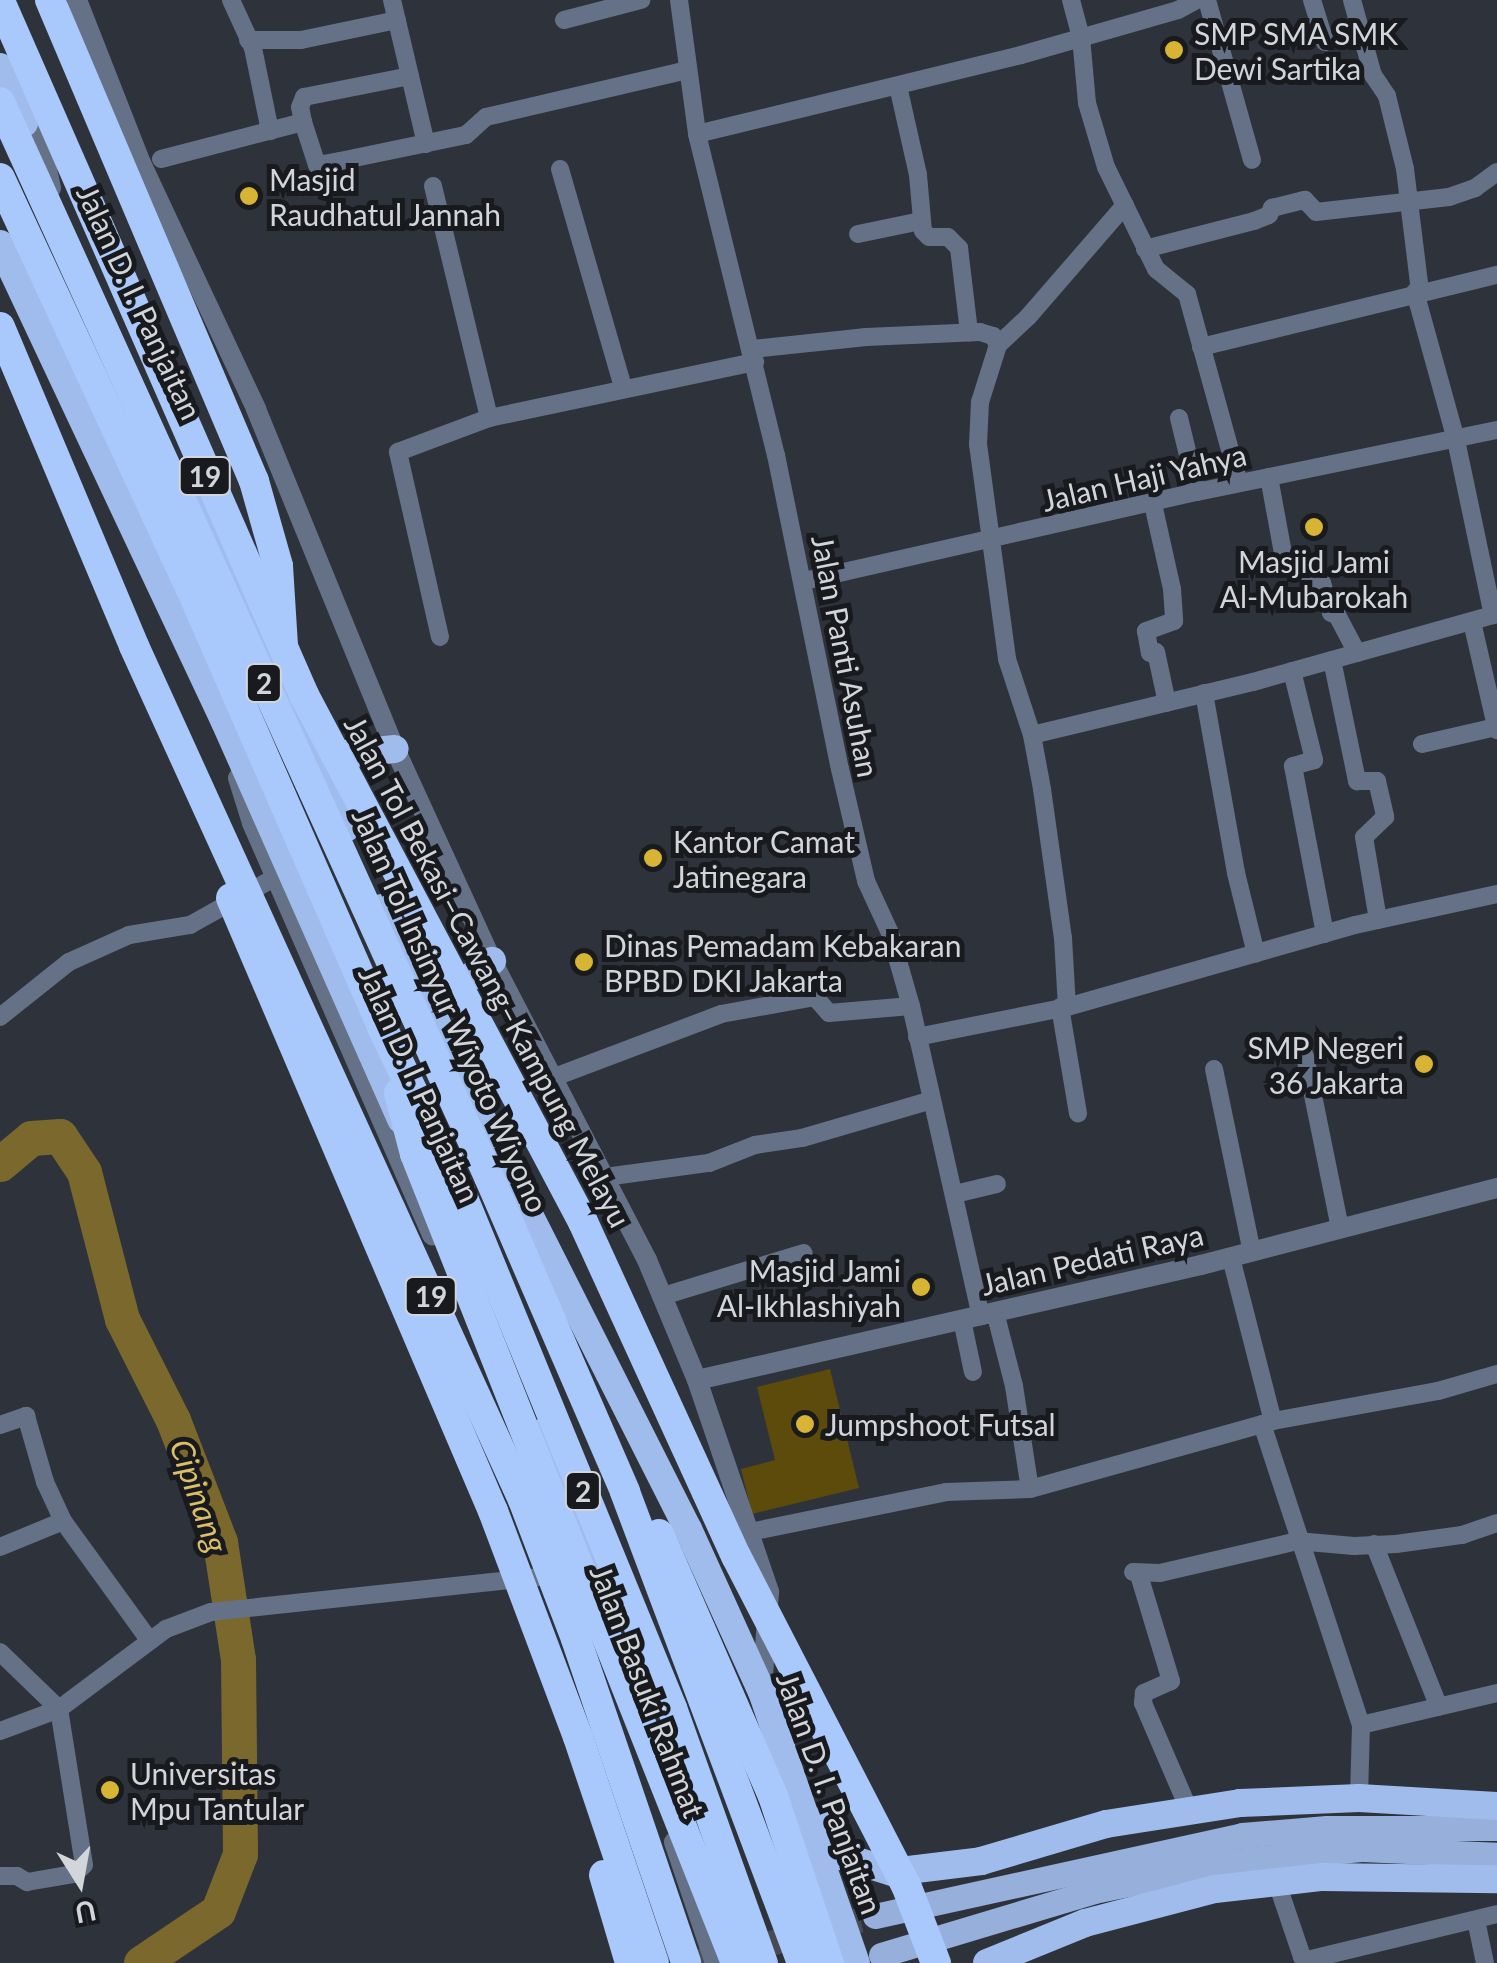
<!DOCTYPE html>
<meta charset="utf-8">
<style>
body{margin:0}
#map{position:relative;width:1497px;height:1963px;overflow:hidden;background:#2e333b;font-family:Lato,sans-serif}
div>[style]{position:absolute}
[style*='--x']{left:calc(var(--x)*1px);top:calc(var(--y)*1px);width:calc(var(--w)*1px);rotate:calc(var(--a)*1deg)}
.green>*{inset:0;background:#5c4b0a}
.river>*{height:35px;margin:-17.5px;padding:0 17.5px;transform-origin:17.5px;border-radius:17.5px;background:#7a682c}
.primary-tunnel>*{height:25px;margin-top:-12.5px;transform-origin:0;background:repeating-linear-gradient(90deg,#474b53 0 25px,transparent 0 37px)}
.minor>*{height:18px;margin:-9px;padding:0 9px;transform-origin:9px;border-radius:9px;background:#657187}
.tertiary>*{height:20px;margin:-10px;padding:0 10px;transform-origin:10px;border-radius:10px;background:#657187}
.primary>*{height:25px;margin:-12.5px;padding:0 12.5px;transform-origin:12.5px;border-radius:12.5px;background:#96afdb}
.trunk>*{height:28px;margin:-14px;padding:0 14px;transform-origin:14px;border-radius:14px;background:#a0bcec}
.motorway>*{height:30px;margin:-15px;padding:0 15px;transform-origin:15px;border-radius:15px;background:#a9c8fc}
.motorway-bridge>*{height:30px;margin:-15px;padding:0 15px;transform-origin:15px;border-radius:15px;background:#a9c8fc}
.dots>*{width:28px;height:28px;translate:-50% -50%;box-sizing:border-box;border:5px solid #181a1e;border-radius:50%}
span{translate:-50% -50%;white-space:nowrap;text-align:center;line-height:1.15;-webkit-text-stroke:10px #181a1e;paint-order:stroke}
.shield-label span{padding:2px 8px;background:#181a1e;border:2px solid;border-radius:8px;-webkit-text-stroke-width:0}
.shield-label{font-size:28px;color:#d2d5da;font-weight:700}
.poi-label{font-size:30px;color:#d2d5da}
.left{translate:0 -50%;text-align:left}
.right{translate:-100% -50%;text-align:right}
.street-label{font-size:30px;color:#d2d5da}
.water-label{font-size:32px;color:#dbbf68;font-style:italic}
.north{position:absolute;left:30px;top:1833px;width:100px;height:100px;-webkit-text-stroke:8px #181a1e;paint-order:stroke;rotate:169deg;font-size:28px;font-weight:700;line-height:40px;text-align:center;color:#d2d5da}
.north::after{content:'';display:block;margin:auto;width:35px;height:45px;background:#d2d5da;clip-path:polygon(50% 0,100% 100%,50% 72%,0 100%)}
</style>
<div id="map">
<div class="green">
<i style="clip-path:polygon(830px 1369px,859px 1488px,752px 1514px,741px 1469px,775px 1460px,757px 1387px)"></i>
</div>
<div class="river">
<i style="--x:0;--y:1164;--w:40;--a:-40"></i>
<i style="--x:31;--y:1138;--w:29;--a:-4"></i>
<i style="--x:60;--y:1136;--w:43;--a:56.3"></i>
<i style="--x:84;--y:1172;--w:152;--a:75.5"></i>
<i style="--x:122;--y:1319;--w:113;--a:63.2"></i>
<i style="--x:173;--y:1420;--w:131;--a:68.9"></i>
<i style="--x:220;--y:1542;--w:118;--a:81.3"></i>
<i style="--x:238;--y:1659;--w:195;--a:89.4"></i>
<i style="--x:240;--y:1854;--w:61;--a:111.1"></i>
<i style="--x:218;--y:1911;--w:93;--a:146"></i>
</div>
<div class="primary-tunnel">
<i style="--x:693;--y:1963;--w:188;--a:-14.5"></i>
</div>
<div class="minor">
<i style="--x:231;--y:0;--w:53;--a:65.4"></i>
<i style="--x:253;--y:48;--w:85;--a:78.4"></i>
<i style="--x:392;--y:0;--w:148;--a:76.7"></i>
<i style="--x:679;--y:0;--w:135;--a:82.3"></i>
<i style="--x:697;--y:134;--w:331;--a:76.2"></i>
<i style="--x:776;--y:455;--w:320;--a:78.5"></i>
<i style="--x:840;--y:769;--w:115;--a:76.9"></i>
<i style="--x:866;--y:881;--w:57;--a:65.2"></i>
<i style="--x:890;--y:933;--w:76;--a:74"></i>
<i style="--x:911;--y:1006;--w:318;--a:77.3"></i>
<i style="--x:1071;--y:0;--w:38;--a:75"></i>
<i style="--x:1081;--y:37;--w:66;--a:84.8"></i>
<i style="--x:1087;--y:103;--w:67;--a:73.5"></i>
<i style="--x:1106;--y:167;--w:114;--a:63.9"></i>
<i style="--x:1156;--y:269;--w:40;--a:39"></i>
<i style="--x:1187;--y:294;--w:196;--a:74.6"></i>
<i style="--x:1207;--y:0;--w:166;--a:74.3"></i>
<i style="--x:1312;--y:0;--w:44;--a:72.8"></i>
<i style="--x:1352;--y:0;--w:78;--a:74.4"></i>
<i style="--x:1373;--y:75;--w:25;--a:56"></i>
<i style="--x:1387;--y:96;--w:75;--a:76.1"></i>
<i style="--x:1405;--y:169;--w:123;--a:83"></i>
<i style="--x:564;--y:20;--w:80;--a:-14.6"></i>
<i style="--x:248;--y:40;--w:53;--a:0"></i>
<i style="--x:301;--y:40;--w:98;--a:-11.8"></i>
<i style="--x:898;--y:86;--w:91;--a:77.3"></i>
<i style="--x:918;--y:175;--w:56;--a:84.9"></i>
<i style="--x:923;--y:231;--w:8;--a:45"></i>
<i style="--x:929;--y:237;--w:19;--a:0"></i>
<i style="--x:948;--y:237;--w:16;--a:45"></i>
<i style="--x:959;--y:248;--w:85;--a:83.2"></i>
<i style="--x:303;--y:122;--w:15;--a:-101"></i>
<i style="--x:300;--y:107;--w:11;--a:-68"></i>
<i style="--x:304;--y:97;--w:108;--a:-11.2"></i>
<i style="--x:697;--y:134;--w:333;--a:-13.7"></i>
<i style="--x:1021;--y:55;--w:163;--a:-16"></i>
<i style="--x:1178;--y:10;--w:21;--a:-28"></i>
<i style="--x:161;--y:159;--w:147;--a:-14.6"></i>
<i style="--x:303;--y:122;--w:45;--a:72"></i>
<i style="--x:317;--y:165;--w:23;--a:-10"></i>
<i style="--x:340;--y:161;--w:129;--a:-11.7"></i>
<i style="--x:466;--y:135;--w:27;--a:-42"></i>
<i style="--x:486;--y:117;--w:207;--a:-13.1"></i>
<i style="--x:560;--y:169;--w:227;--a:73.9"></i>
<i style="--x:433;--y:186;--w:239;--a:76.4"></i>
<i style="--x:858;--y:234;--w:64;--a:-11.7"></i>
<i style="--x:1145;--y:249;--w:113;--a:-14.4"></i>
<i style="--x:1254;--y:221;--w:16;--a:-22"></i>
<i style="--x:1269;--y:215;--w:8;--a:-67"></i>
<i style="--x:1272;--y:208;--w:34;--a:-14"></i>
<i style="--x:1305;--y:200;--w:16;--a:47"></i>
<i style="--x:1316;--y:212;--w:134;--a:-6.4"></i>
<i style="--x:1449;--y:197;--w:28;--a:-19"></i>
<i style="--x:1475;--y:188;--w:27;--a:-36"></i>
<i style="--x:1415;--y:292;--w:154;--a:74.5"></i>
<i style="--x:1456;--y:440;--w:179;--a:78.1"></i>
<i style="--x:998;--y:345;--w:41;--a:-43"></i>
<i style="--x:1028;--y:317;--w:148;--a:-49.1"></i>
<i style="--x:1201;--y:347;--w:305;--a:-13.7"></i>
<i style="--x:752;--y:349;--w:115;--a:-6"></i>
<i style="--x:866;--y:337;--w:114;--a:-2.5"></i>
<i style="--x:980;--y:332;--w:14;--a:17"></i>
<i style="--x:993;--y:336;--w:10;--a:61"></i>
<i style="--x:998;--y:345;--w:60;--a:107.5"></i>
<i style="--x:980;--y:402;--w:42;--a:92.7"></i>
<i style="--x:978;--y:444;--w:217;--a:82.3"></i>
<i style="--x:1007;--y:659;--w:80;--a:71.8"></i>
<i style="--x:1032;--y:735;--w:55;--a:79.5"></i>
<i style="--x:1042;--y:789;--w:150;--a:82"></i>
<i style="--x:1063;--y:938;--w:69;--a:86.7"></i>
<i style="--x:1179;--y:418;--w:76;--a:76.3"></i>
<i style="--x:1269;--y:477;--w:83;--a:79.6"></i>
<i style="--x:1284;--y:559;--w:45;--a:32.3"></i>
<i style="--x:1322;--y:583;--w:31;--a:73"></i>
<i style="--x:1331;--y:613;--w:6;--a:18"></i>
<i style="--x:1337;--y:615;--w:43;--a:62.2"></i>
<i style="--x:1153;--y:504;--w:87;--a:77.4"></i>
<i style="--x:1172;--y:589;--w:32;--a:86"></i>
<i style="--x:1174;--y:621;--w:30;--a:160"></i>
<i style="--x:1146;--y:631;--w:22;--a:80"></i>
<i style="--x:1150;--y:653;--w:6;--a:-9"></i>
<i style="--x:1156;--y:652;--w:52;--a:77.8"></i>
<i style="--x:804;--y:581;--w:403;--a:-12.8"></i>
<i style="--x:1197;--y:492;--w:306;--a:-11.7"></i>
<i style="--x:1472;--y:622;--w:111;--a:77"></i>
<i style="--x:440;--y:637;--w:190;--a:-102.8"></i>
<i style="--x:398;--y:452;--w:97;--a:-20.5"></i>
<i style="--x:489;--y:418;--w:272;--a:-11.9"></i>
<i style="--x:1332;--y:660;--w:124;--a:78.3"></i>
<i style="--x:1357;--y:781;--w:20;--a:0"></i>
<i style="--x:1377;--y:781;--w:37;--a:77"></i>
<i style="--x:1385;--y:817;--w:29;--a:136"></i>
<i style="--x:1364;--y:837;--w:84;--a:80.4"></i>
<i style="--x:1292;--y:671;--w:92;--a:76.1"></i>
<i style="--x:1314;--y:760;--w:22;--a:164"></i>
<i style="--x:1293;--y:766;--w:171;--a:79.2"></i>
<i style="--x:1204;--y:693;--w:183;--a:79.9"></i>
<i style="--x:1236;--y:873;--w:83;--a:76.1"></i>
<i style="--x:1032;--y:735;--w:227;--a:-13.5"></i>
<i style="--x:1253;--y:682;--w:253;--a:-15.6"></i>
<i style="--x:1422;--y:744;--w:76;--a:-12.9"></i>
<i style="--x:1060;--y:1007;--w:108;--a:80.4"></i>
<i style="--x:0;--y:1017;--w:88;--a:-38.6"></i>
<i style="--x:69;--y:962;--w:66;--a:-24.2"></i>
<i style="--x:129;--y:935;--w:62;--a:-9.3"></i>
<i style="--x:190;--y:925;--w:98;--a:-29.2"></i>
<i style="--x:917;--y:1037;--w:153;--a:-11.3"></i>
<i style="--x:1067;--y:1007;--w:299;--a:-15.9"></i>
<i style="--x:1355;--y:925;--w:145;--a:-12.3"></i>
<i style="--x:1305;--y:1056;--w:176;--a:78.5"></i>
<i style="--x:1214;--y:1069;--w:187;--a:78.3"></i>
<i style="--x:552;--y:1078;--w:181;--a:-20.7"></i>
<i style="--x:721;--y:1014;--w:96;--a:-10.3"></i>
<i style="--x:815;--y:997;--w:21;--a:49"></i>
<i style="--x:829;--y:1013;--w:82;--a:-4.9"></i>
<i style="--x:605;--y:1177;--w:105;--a:-7.7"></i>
<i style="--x:709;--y:1163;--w:49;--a:-21.4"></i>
<i style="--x:755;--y:1145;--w:48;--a:-8.5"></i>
<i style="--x:802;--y:1138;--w:135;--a:-16.3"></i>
<i style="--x:955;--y:1194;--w:43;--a:-13.4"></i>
<i style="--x:1231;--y:1258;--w:168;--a:75.6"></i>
<i style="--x:663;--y:1296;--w:147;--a:-17"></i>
<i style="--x:995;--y:1312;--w:76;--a:75.6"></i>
<i style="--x:1014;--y:1386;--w:104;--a:81.2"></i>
<i style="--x:962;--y:1320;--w:53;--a:78.1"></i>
<i style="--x:1262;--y:1424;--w:317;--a:71.8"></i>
<i style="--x:1361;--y:1725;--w:73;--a:91.6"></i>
<i style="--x:0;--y:1425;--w:28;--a:-19"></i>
<i style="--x:26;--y:1416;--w:69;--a:73.9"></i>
<i style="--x:45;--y:1482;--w:43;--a:65.2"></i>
<i style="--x:63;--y:1521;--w:148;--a:54.1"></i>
<i style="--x:750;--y:1532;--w:200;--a:-11.5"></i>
<i style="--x:946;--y:1492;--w:84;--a:-2"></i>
<i style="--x:1030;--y:1489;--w:252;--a:-15.6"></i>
<i style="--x:1273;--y:1421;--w:168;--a:-10.3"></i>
<i style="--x:1438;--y:1391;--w:61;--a:-16.1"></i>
<i style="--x:1374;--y:1544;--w:175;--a:68.3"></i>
<i style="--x:0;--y:1547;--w:68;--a:-22.4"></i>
<i style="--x:1133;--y:1572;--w:27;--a:2"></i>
<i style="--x:1160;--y:1573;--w:141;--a:-13.1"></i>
<i style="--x:1297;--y:1541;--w:57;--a:5"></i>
<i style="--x:1354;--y:1546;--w:42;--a:-2.7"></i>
<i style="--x:1396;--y:1544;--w:67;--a:-7.8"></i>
<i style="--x:1462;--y:1535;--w:37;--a:-19"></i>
<i style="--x:1139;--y:1575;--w:111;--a:73.2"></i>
<i style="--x:1171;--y:1681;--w:30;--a:156"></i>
<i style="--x:1144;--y:1693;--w:10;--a:96"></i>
<i style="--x:1143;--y:1703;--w:116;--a:66.7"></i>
<i style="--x:0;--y:1652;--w:82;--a:44"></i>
<i style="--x:1361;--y:1725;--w:140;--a:-13.2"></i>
<i style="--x:0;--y:1731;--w:63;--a:-20.4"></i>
<i style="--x:59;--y:1709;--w:134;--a:-36.8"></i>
<i style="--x:166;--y:1629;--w:48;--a:-20.7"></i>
<i style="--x:211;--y:1612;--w:351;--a:-6.1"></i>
<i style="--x:0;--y:1876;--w:17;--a:0"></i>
<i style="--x:17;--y:1876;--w:12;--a:31"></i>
<i style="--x:27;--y:1882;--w:48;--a:-9.7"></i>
<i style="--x:74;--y:1874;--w:13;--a:-42"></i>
<i style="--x:84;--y:1865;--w:158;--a:-99.1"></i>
<i style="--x:1276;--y:1880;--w:81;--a:71.3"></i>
<i style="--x:1302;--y:1957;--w:6;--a:31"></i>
<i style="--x:1307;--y:1960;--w:195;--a:-13.6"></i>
<i style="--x:1476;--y:1920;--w:44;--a:78.2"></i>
</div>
<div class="tertiary">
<i style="--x:77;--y:0;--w:175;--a:68.6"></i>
<i style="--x:141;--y:163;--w:272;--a:64.9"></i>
<i style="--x:256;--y:409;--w:367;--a:67.8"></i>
<i style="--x:395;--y:749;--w:233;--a:65.4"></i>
<i style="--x:492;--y:961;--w:337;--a:62.6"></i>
<i style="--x:647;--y:1260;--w:130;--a:67.4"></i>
<i style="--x:697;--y:1380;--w:224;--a:71.2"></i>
<i style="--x:769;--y:1592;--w:98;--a:94.1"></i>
<i style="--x:32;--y:99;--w:91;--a:77.9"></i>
<i style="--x:238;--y:778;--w:47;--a:72.7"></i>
<i style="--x:252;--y:823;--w:450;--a:66.4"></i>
<i style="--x:697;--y:1380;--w:517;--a:-12.85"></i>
<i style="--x:1201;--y:1265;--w:306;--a:-14.6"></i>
<i style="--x:674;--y:1842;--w:128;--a:71.3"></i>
</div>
<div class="primary">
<i style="--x:875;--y:1916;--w:376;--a:-12.4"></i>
<i style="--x:1242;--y:1835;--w:85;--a:-4.7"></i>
<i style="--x:1327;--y:1828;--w:170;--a:0"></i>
<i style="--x:881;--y:1955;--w:222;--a:-16.7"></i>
<i style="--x:1094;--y:1891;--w:157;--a:-11.7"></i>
<i style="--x:1248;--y:1859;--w:114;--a:-5"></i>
<i style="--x:1362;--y:1849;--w:135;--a:2.5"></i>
</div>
<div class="trunk">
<i style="--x:0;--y:67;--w:61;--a:66.8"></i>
<i style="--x:0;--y:244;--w:528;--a:64.79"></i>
<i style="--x:225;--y:722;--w:435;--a:66.1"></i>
<i style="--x:198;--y:503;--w:357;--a:65.5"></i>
<i style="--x:316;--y:757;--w:79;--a:-5.8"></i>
<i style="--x:382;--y:908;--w:280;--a:64.6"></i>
<i style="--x:502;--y:1161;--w:412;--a:63.2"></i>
<i style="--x:688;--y:1529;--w:179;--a:65.6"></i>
<i style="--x:762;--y:1692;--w:287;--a:70.9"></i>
<i style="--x:443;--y:997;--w:61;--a:-36.3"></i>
<i style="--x:541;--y:1433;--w:147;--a:66.8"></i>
<i style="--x:820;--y:1821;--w:43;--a:56.3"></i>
<i style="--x:844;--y:1857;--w:50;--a:17.4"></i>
<i style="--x:892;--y:1872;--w:90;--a:-7"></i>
<i style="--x:981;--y:1861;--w:130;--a:-16.5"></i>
<i style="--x:1106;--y:1824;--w:136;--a:-8.9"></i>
<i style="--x:1240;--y:1803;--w:119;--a:-2.4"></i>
<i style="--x:1359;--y:1798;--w:138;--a:3.3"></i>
<i style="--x:987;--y:1963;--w:106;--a:-22.2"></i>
<i style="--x:1085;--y:1923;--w:134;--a:-14.7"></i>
<i style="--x:1215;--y:1889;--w:108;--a:-6.4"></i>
<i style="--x:1322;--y:1877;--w:175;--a:0.7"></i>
</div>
<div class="motorway">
<i style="--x:50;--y:0;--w:522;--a:67.02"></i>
<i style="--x:254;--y:481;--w:88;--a:74.2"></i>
<i style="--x:278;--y:566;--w:80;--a:86.4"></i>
<i style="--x:0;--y:327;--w:346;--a:67.2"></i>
</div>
<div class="motorway-bridge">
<i style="--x:0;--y:1;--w:758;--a:66.34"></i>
<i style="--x:304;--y:695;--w:596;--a:62.1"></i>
<i style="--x:583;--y:1222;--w:367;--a:65.4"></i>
<i style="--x:736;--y:1556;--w:370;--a:62.7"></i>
<i style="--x:906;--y:1885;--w:84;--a:69"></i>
<i style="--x:0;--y:102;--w:1181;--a:65.54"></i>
<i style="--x:489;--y:1177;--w:343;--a:66.6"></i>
<i style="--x:625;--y:1492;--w:503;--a:69.4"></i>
<i style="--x:0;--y:178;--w:451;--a:65.1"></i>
<i style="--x:190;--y:587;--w:480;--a:66.4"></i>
<i style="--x:382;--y:1027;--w:184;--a:64.6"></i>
<i style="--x:461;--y:1193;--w:557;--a:67.72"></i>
<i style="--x:672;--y:1708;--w:271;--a:70.4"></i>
<i style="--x:134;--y:646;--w:938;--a:65.51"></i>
<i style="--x:523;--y:1500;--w:149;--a:69.1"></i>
<i style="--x:576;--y:1639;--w:342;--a:71.2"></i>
<i style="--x:231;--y:898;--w:667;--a:66.86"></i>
<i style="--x:493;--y:1511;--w:241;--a:69.4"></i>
<i style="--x:578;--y:1737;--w:238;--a:71.4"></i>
<i style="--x:399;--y:1093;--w:63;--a:75.3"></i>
<i style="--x:415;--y:1154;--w:870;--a:68.36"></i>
<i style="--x:659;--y:1534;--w:286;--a:66.5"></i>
<i style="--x:773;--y:1796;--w:176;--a:71.5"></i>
<i style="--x:604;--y:1875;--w:92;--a:73.5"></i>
</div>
<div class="dots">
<i style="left:1174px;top:50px;background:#d8b434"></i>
<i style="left:249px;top:196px;background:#d8b434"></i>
<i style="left:1314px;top:527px;background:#d8b434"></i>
<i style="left:653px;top:858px;background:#d8b434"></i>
<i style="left:584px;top:962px;background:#d8b434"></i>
<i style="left:1424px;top:1064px;background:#d8b434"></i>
<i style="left:921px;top:1287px;background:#d8b434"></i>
<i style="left:805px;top:1424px;background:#d8b434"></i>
<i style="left:110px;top:1790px;background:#d8b434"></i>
</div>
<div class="shield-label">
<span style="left:205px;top:476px">19</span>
<span style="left:264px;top:683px">2</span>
<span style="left:431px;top:1296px">19</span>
<span style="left:583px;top:1491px">2</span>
</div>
<div class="poi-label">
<span class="left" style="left:1194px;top:50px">SMP SMA SMK<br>Dewi Sartika</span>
<span class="left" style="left:269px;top:196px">Masjid<br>Raudhatul Jannah</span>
<span style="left:1314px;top:578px">Masjid Jami<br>Al-Mubarokah</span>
<span class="left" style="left:673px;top:858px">Kantor Camat<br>Jatinegara</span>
<span class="left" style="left:604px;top:962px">Dinas Pemadam Kebakaran<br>BPBD DKI Jakarta</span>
<span class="right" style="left:1404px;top:1064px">SMP Negeri<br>36 Jakarta</span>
<span class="right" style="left:901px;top:1287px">Masjid Jami<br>Al-Ikhlashiyah</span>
<span class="left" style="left:825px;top:1424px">Jumpshoot Futsal</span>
<span class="left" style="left:130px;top:1790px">Universitas<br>Mpu Tantular</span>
</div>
<div class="street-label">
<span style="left:140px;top:302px;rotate:65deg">Jalan D. I. Panjaitan</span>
<span style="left:1144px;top:477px;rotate:-13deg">Jalan Haji Yahya</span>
<span style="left:846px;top:656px;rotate:79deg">Jalan Panti Asuhan</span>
<span style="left:488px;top:971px;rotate:62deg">Jalan Tol Bekasi–Cawang–Kampung Melayu</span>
<span style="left:451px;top:1010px;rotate:66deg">Jalan Tol Insinyur Wiyoto Wiyono</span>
<span style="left:420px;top:1084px;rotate:66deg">Jalan D. I. Panjaitan</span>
<span style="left:1092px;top:1259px;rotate:-13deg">Jalan Pedati Raya</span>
<span style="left:648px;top:1691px;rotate:69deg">Jalan Basuki Rahmat</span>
<span style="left:830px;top:1793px;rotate:70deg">Jalan D. I. Panjaitan</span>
</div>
<div class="water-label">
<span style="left:199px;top:1496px;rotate:71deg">Cipinang</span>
</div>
<div class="north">U</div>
</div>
